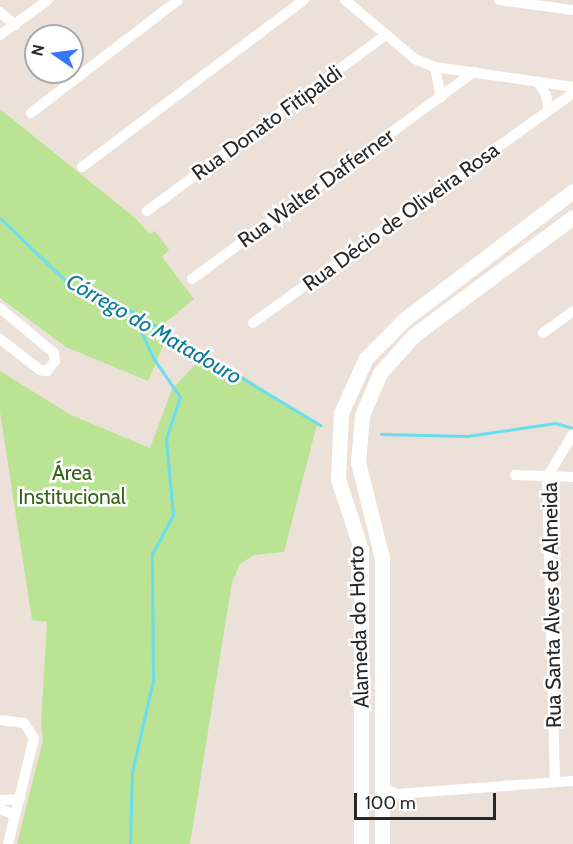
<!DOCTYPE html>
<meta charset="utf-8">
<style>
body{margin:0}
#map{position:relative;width:573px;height:844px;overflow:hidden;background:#ebe1d9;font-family:Cabin,sans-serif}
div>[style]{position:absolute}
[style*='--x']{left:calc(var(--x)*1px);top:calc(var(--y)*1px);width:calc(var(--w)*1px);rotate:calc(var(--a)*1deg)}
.green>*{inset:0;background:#bae394}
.stream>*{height:3px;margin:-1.5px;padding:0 1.5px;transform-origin:1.5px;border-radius:1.5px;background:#6adeef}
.street>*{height:10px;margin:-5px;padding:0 5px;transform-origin:5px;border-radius:5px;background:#fff}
.secondary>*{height:15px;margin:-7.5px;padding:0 7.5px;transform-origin:7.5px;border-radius:7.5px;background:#fff}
span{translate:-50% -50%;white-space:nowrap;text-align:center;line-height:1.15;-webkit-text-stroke:5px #fff;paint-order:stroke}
.street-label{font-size:21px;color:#282828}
.park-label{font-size:21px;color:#336419}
.water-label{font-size:22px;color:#0c7b98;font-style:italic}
.north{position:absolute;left:24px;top:24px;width:60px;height:60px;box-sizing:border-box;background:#fff;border:2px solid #a9a9a9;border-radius:50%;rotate:283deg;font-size:16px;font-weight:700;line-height:24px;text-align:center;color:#282828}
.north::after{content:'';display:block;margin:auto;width:21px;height:27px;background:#3676fb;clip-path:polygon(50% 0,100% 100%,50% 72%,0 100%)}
.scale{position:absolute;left:354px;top:793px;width:142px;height:27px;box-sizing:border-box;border:3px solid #282828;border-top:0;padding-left:8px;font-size:18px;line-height:21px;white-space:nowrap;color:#282828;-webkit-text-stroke:4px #fff;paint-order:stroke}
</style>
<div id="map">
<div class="green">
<i style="clip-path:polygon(0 109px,135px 218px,150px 234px,155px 231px,169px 250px,162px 257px,194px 299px,160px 327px,169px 333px,148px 381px,66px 347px,0 298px)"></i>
<i style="clip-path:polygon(223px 363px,317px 424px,284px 552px,254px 555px,240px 564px,232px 582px,190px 844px,17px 844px,43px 740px,41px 724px,47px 622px,32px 620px,0 412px,0 371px,71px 415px,150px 448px,172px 389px,195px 365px)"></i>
</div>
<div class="stream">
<i style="--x:0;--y:218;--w:98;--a:43.8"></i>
<i style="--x:71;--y:286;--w:65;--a:22.6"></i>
<i style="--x:131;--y:311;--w:221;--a:31.1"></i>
<i style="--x:381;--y:434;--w:86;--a:1.3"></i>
<i style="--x:467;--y:436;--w:89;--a:-8.4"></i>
<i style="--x:555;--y:423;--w:19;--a:16"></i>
<i style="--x:130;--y:844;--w:72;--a:-88.4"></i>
<i style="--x:132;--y:772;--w:94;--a:-77.1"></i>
<i style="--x:153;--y:680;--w:126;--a:-90.5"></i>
<i style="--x:152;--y:554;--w:44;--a:-61.7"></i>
<i style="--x:173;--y:515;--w:76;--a:-95.3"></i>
<i style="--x:166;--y:439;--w:44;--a:-71.6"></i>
<i style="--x:180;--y:397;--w:46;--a:-124.4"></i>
<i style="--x:154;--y:359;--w:53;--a:-115.6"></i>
</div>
<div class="street">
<i style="--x:345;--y:0;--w:92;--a:40.1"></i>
<i style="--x:415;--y:59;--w:22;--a:22"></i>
<i style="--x:435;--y:67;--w:139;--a:8.2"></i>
<i style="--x:499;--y:0;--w:75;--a:7.7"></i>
<i style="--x:0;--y:12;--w:20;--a:41"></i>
<i style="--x:0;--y:35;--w:59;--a:-36.1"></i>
<i style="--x:435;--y:67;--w:31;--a:79"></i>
<i style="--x:538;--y:82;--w:15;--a:58"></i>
<i style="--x:546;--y:95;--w:15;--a:79"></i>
<i style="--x:31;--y:113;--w:185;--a:-37.5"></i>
<i style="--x:82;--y:167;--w:278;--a:-37"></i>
<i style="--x:147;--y:211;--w:297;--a:-36.4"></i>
<i style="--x:192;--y:279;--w:350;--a:-36.3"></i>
<i style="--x:0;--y:308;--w:70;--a:39.8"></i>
<i style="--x:54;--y:353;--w:8;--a:83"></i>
<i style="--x:55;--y:361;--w:13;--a:129"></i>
<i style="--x:47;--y:371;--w:7;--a:-172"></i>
<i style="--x:40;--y:370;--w:51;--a:-142.2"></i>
<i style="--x:253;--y:323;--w:394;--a:-35.7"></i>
<i style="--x:543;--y:333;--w:37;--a:-36"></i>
<i style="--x:515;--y:475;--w:58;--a:2"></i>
<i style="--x:0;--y:720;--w:24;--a:7"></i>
<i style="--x:24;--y:723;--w:18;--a:56"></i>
<i style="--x:34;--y:738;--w:109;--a:103.8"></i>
<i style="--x:555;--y:782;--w:305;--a:-91.5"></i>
<i style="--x:547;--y:477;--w:50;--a:-58.8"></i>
<i style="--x:382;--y:786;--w:16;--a:30"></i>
<i style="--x:396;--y:794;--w:177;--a:-4.2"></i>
<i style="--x:0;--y:800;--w:20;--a:-3"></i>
<i style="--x:0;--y:809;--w:16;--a:22"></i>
</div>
<div class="secondary">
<i style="--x:361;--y:844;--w:295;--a:-90"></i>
<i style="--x:361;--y:549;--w:74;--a:-108.2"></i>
<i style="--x:338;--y:479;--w:66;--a:-87.4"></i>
<i style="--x:341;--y:413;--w:60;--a:-65.6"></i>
<i style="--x:366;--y:358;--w:55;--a:-45"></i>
<i style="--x:405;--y:319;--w:211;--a:-37.3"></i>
<i style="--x:382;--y:844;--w:286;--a:-90"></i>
<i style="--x:382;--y:558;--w:99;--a:-104"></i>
<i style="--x:358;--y:462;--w:47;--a:-85.1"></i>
<i style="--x:362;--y:415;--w:46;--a:-66.8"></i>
<i style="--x:380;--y:373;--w:51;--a:-48.2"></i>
<i style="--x:414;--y:335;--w:198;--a:-36.6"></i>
</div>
<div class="street-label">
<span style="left:267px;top:123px;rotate:-36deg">Rua Donato Fitipaldi</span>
<span style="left:316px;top:188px;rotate:-36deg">Rua Walter Dafferner</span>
<span style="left:401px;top:217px;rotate:-36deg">Rua Décio de Oliveira Rosa</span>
<span style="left:552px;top:605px;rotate:-91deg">Rua Santa Alves de Almeida</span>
<span style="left:359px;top:627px;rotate:-92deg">Alameda do Horto</span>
</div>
<div class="park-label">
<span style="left:72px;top:485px">Área<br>Institucional</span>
</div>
<div class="water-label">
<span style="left:154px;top:329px;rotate:30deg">Córrego do Matadouro</span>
</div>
<div class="north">N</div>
<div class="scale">100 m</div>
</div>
